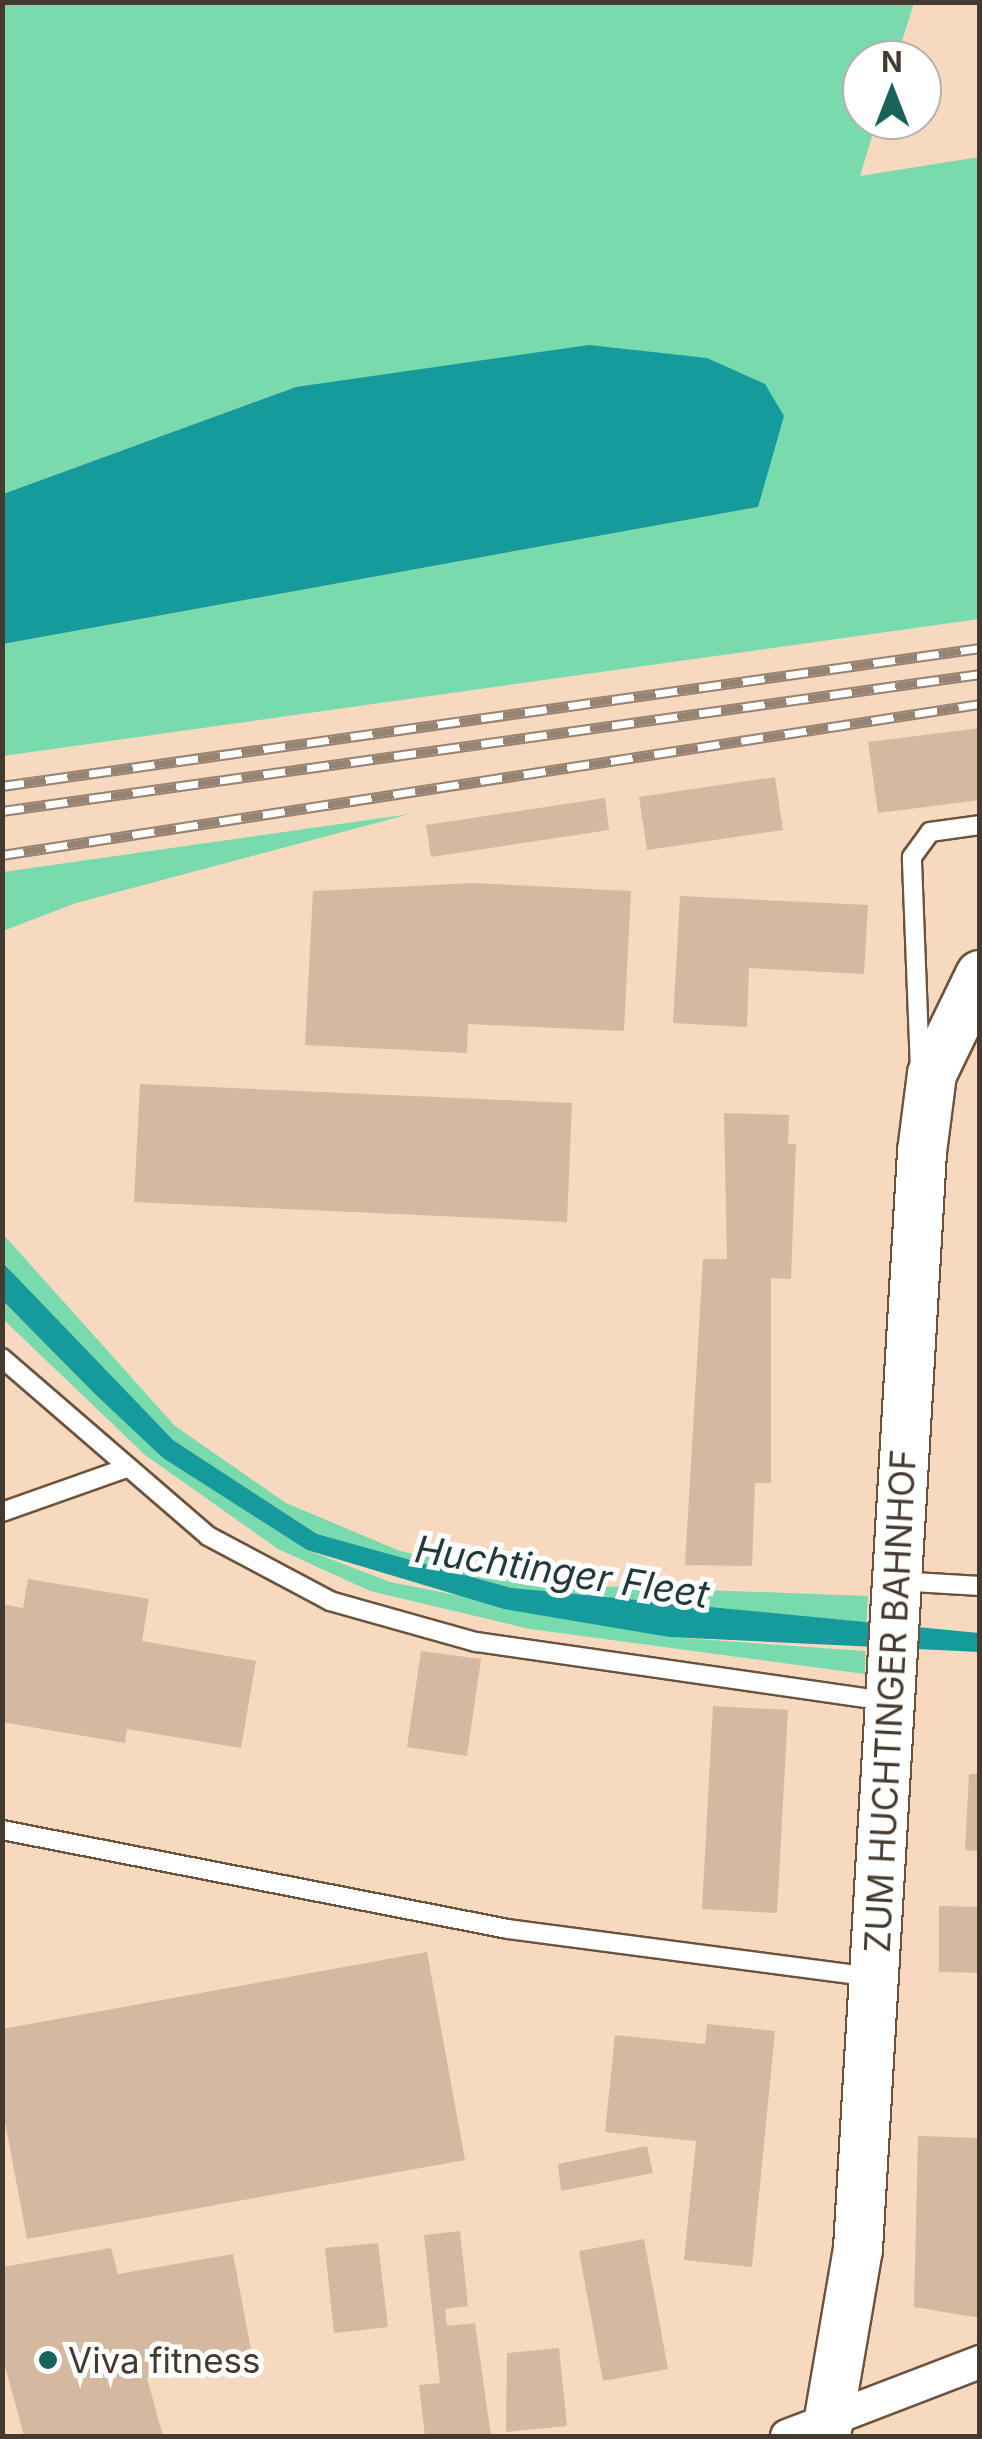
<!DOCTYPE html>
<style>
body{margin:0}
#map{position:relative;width:982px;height:2439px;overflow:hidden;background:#f7d9c0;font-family:Inter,sans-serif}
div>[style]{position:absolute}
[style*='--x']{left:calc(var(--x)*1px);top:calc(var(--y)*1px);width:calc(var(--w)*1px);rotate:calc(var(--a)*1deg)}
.green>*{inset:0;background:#79dbad}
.water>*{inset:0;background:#159b9c}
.building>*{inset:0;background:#d5b8a0}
.roads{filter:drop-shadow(2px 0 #6c533d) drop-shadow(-2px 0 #6c533d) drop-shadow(0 2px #6c533d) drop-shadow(0 -2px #6c533d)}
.lane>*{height:18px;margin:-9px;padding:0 9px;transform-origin:9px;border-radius:9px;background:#fff}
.street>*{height:32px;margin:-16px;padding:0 16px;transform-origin:16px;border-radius:16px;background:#fff}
.secondary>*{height:48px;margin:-24px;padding:0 24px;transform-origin:24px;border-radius:24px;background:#fff}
.rail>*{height:11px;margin-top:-5.5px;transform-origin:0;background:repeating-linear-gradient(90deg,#fff 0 22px,#978372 0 44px);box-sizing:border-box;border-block:2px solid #978372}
.dots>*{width:28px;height:28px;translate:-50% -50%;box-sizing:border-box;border:5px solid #fff;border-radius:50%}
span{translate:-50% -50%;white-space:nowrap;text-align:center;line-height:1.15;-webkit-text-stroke:10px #fff;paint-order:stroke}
.street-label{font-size:35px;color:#453a30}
.poi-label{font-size:35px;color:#453a30}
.left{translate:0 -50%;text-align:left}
.water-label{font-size:38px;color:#213a3b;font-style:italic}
.frame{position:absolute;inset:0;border:5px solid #453a30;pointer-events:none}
.north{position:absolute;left:842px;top:40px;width:100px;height:100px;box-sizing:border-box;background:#fff;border:2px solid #b5b0ac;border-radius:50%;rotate:0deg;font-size:28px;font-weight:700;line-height:40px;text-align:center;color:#453a30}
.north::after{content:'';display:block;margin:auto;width:35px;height:45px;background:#19635a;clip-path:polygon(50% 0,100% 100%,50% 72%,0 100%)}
</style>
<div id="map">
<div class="green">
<i style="clip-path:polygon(2px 3px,914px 3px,896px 60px,862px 60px,862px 120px,877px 120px,860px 176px,979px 157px,979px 619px,3px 756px,3px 644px,758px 507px,397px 378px,296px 387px,3px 494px)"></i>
<i style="clip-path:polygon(410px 814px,76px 903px,3px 931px,3px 872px)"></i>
<i style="clip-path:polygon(2px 1233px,175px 1426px,286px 1503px,400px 1551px,569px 1585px,868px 1596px,866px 1626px,512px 1588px,317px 1534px,173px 1440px,76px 1347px,3px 1262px)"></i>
<i style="clip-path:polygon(2px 1301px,163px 1458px,307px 1550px,390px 1582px,669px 1637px,865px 1651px,865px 1674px,530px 1629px,370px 1591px,278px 1549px,145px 1455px,3px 1319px)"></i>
</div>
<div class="water">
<i style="clip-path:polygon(589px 345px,707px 358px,765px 384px,784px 416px,758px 507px,3px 644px,3px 494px,296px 387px)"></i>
<i style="clip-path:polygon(2px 1262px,173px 1440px,317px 1534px,512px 1588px,979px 1633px,979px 1652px,669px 1637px,504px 1609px,307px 1550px,163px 1458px,95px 1394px,3px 1301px)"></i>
</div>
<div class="building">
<i style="clip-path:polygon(980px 728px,980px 800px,878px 813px,868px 742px)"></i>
<i style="clip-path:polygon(775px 777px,783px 830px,647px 850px,639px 797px)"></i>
<i style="clip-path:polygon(605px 798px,609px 830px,431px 857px,426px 825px)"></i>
<i style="clip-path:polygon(474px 883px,631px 891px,624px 1031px,468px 1024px,467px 1053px,305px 1045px,313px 891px)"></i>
<i style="clip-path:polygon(680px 896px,868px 905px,864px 974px,749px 968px,747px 1027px,673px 1023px)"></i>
<i style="clip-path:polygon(140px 1084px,572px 1103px,567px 1222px,134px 1202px)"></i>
<i style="clip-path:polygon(724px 1113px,789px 1115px,788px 1144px,796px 1144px,791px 1279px,771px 1278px,771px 1483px,755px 1483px,752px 1566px,685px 1565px,703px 1259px,727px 1259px)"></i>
<i style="clip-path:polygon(28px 1579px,149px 1599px,142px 1641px,256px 1661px,241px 1748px,127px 1729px,125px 1743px,2px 1722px,2px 1604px,23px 1608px)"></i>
<i style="clip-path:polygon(421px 1651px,481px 1659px,467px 1756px,407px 1747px)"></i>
<i style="clip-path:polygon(713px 1706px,788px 1710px,777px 1913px,702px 1909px)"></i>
<i style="clip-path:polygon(969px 1774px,980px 1774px,980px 1851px,965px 1850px)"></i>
<i style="clip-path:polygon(939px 1906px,980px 1907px,980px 1973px,939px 1972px)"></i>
<i style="clip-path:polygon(427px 1952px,465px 2160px,27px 2239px,2px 2106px,2px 2029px)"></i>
<i style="clip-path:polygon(707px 2024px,775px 2031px,752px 2267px,684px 2260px,696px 2141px,605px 2132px,615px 2035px,705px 2044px)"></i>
<i style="clip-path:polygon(918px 2136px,980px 2138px,980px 2318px,914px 2307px)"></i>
<i style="clip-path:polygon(647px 2146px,653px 2173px,561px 2191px,558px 2164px)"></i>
<i style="clip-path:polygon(460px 2231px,468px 2306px,445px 2309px,447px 2326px,475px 2323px,491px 2436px,425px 2436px,419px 2385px,440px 2383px,424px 2235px)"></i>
<i style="clip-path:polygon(644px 2239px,668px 2369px,603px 2381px,579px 2251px)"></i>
<i style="clip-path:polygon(378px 2243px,388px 2327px,334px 2333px,325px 2248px)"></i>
<i style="clip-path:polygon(111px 2248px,118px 2274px,233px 2254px,253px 2360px,147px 2378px,163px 2436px,24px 2436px,2px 2355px,2px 2267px)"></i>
<i style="clip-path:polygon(559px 2348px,567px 2426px,506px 2432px,507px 2353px)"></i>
</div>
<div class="roads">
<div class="lane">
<i style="--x:920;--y:1070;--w:213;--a:-92.2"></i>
<i style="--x:912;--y:857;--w:31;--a:-54"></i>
<i style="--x:930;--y:832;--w:50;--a:-8"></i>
<i style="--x:2;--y:1358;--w:272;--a:40.8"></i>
<i style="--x:208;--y:1536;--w:138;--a:28"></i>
<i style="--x:330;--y:1601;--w:152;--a:15.7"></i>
<i style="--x:476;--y:1642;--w:418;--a:8.2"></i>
<i style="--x:2;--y:1512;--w:132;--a:-19.5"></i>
<i style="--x:897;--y:1581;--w:83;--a:3.4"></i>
<i style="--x:2;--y:1830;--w:516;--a:11.07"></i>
<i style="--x:508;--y:1929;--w:369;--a:7.5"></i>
</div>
<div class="street">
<i style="--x:787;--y:2436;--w:207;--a:-21"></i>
</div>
<div class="secondary">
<i style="--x:826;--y:2436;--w:190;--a:-80.3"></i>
<i style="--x:858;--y:2249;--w:1099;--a:-86.66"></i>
<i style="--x:922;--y:1152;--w:79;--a:-82.7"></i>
<i style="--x:932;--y:1074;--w:110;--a:-64.1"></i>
</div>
</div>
<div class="rail">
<i style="--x:2;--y:786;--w:988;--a:-8.03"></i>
<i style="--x:2;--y:811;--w:988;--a:-7.97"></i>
<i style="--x:2;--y:855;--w:990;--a:-8.78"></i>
</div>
<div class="dots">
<i style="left:48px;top:2360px;background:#19635a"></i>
</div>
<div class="street-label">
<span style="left:890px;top:1701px;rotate:-87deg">ZUM HUCHTINGER BAHNHOF</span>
</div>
<div class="poi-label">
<span class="left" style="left:68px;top:2360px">Viva fitness</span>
</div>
<div class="water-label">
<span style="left:562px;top:1572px;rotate:9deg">Huchtinger Fleet</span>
</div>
<div class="frame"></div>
<div class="north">N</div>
</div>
